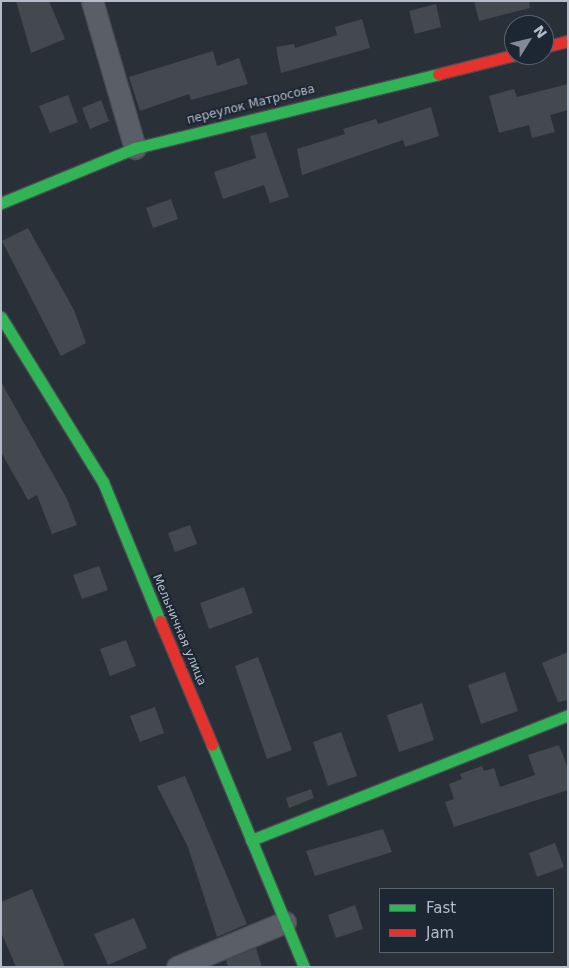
<!DOCTYPE html>
<meta charset="utf-8">
<style>
body{margin:0}
#map{position:relative;width:569px;height:968px;overflow:hidden;background:#2a3038;font-family:"DejaVu Sans",sans-serif}
div>[style]{position:absolute}
[style*='--x']{left:calc(var(--x)*1px);top:calc(var(--y)*1px);width:calc(var(--w)*1px);rotate:calc(var(--a)*1deg)}
.building>*{inset:0;background:#444950}
.roads{filter:drop-shadow(1px 0 #484c53) drop-shadow(-1px 0 #484c53) drop-shadow(0 1px #484c53) drop-shadow(0 -1px #484c53)}
.street>*{height:21px;margin:-10.5px;padding:0 10.5px;transform-origin:10.5px;border-radius:10.5px;background:#5a5e66}
.fast>*{height:11px;margin:-5.5px;padding:0 5.5px;transform-origin:5.5px;border-radius:5.5px;background:#30b455}
.jam>*{height:11px;margin:-5.5px;padding:0 5.5px;transform-origin:5.5px;border-radius:5.5px;background:#e5322d}
span{translate:-50% -50%;white-space:nowrap;text-align:center;line-height:1.15;-webkit-text-stroke:4px #1d2633;paint-order:stroke}
.street-label{font-size:12px;color:#b4bcc9}
.frame{position:absolute;inset:0;border:2px solid #b4bcc9;pointer-events:none}
.legend{position:absolute;left:379px;top:888px;width:175px;height:65px;box-sizing:border-box;background:#1d2633;border:1px solid #59626f;margin:0;padding:6px 9px;list-style:none;font-size:15px;color:#b4bcc9}
.legend li{display:flex;align-items:center;gap:10px;height:25px}
.legend b{width:25px;border:1px solid #59626f}
.north{position:absolute;left:504px;top:15px;width:50px;height:50px;box-sizing:border-box;background:#1d2633;border:1px solid #59626f;border-radius:50%;rotate:54deg;font-size:14px;font-weight:700;line-height:20px;text-align:center;color:#b4bcc9}
.north::after{content:'';display:block;margin:auto;width:18px;height:22px;background:#848b96;clip-path:polygon(50% 0,100% 100%,50% 72%,0 100%)}
</style>
<div id="map">
<div class="building">
<i style="clip-path:polygon(16px 1px,49px 1px,65px 39px,31px 53px)"></i>
<i style="clip-path:polygon(474px 1px,529px 1px,530px 8px,479px 21px)"></i>
<i style="clip-path:polygon(436px 4px,441px 27px,415px 34px,409px 11px)"></i>
<i style="clip-path:polygon(362px 19px,370px 48px,281px 73px,276px 47px,294px 44px,295px 48px,337px 35px,335px 27px)"></i>
<i style="clip-path:polygon(213px 51px,217px 66px,239px 58px,248px 84px,191px 100px,189px 94px,140px 111px,129px 77px)"></i>
<i style="clip-path:polygon(568px 84px,568px 110px,550px 115px,555px 132px,532px 138px,529px 125px,499px 133px,489px 96px,514px 89px,517px 97px)"></i>
<i style="clip-path:polygon(68px 95px,78px 122px,50px 133px,39px 106px)"></i>
<i style="clip-path:polygon(101px 100px,109px 121px,90px 129px,82px 108px)"></i>
<i style="clip-path:polygon(431px 107px,439px 136px,405px 147px,403px 140px,302px 175px,297px 149px,345px 134px,343px 129px,376px 119px,378px 124px)"></i>
<i style="clip-path:polygon(266px 132px,289px 197px,270px 203px,264px 185px,223px 199px,214px 172px,256px 158px,250px 136px)"></i>
<i style="clip-path:polygon(171px 199px,178px 219px,153px 228px,146px 208px)"></i>
<i style="clip-path:polygon(28px 228px,74px 310px,86px 343px,61px 356px,2px 241px)"></i>
<i style="clip-path:polygon(1px 382px,67px 499px,77px 525px,52px 534px,37px 495px,28px 500px,1px 452px)"></i>
<i style="clip-path:polygon(190px 525px,197px 544px,175px 552px,168px 533px)"></i>
<i style="clip-path:polygon(99px 566px,108px 590px,82px 599px,73px 575px)"></i>
<i style="clip-path:polygon(244px 587px,253px 613px,209px 629px,200px 603px)"></i>
<i style="clip-path:polygon(126px 640px,136px 666px,110px 676px,100px 649px)"></i>
<i style="clip-path:polygon(568px 652px,568px 700px,558px 702px,542px 663px)"></i>
<i style="clip-path:polygon(258px 657px,292px 750px,267px 759px,235px 666px)"></i>
<i style="clip-path:polygon(505px 672px,518px 711px,481px 724px,468px 685px)"></i>
<i style="clip-path:polygon(422px 703px,434px 740px,399px 752px,387px 715px)"></i>
<i style="clip-path:polygon(155px 707px,164px 733px,140px 742px,130px 716px)"></i>
<i style="clip-path:polygon(341px 732px,357px 776px,328px 786px,313px 742px)"></i>
<i style="clip-path:polygon(559px 745px,568px 769px,568px 790px,454px 827px,445px 802px,454px 799px,449px 784px,462px 779px,460px 774px,482px 766px,484px 771px,494px 768px,500px 787px,535px 775px,528px 755px)"></i>
<i style="clip-path:polygon(185px 776px,247px 924px,217px 937px,188px 847px,157px 786px)"></i>
<i style="clip-path:polygon(311px 789px,314px 798px,289px 808px,286px 798px)"></i>
<i style="clip-path:polygon(383px 829px,392px 852px,315px 876px,306px 851px)"></i>
<i style="clip-path:polygon(555px 843px,564px 867px,537px 877px,529px 853px)"></i>
<i style="clip-path:polygon(32px 889px,65px 967px,16px 967px,1px 932px,1px 902px)"></i>
<i style="clip-path:polygon(355px 905px,363px 929px,336px 938px,328px 915px)"></i>
<i style="clip-path:polygon(134px 918px,147px 948px,108px 965px,94px 934px)"></i>
<i style="clip-path:polygon(256px 948px,262px 967px,228px 967px,226px 960px)"></i>
</div>
<div class="roads">
<div class="street">
<i style="--x:92;--y:1;--w:153;--a:73.7"></i>
<i style="--x:177;--y:967;--w:117;--a:-22.6"></i>
</div>
<div class="fast">
<i style="--x:1;--y:203;--w:145;--a:-22.3"></i>
<i style="--x:135;--y:148;--w:312;--a:-13.7"></i>
<i style="--x:1;--y:317;--w:194;--a:58.3"></i>
<i style="--x:103;--y:482;--w:150;--a:67.7"></i>
<i style="--x:212;--y:745;--w:240;--a:67.5"></i>
<i style="--x:251;--y:840;--w:341;--a:-21.5"></i>
</div>
<div class="jam">
<i style="--x:544;--y:47;--w:25;--a:-14"></i>
<i style="--x:438;--y:74;--w:78;--a:-14"></i>
<i style="--x:160;--y:621;--w:134;--a:67.2"></i>
</div>
</div>
<div class="street-label">
<span style="left:251px;top:105px;rotate:-14deg">переулок Матросова</span>
<span style="left:179px;top:630px;rotate:67deg">Мельничная улица</span>
</div>
<div class="frame"></div>
<ul class="legend">
<li><b style="height:6px;background:#30b455"></b>Fast</li>
<li><b style="height:6px;background:#e5322d"></b>Jam</li>
</ul>
<div class="north">N</div>
</div>
